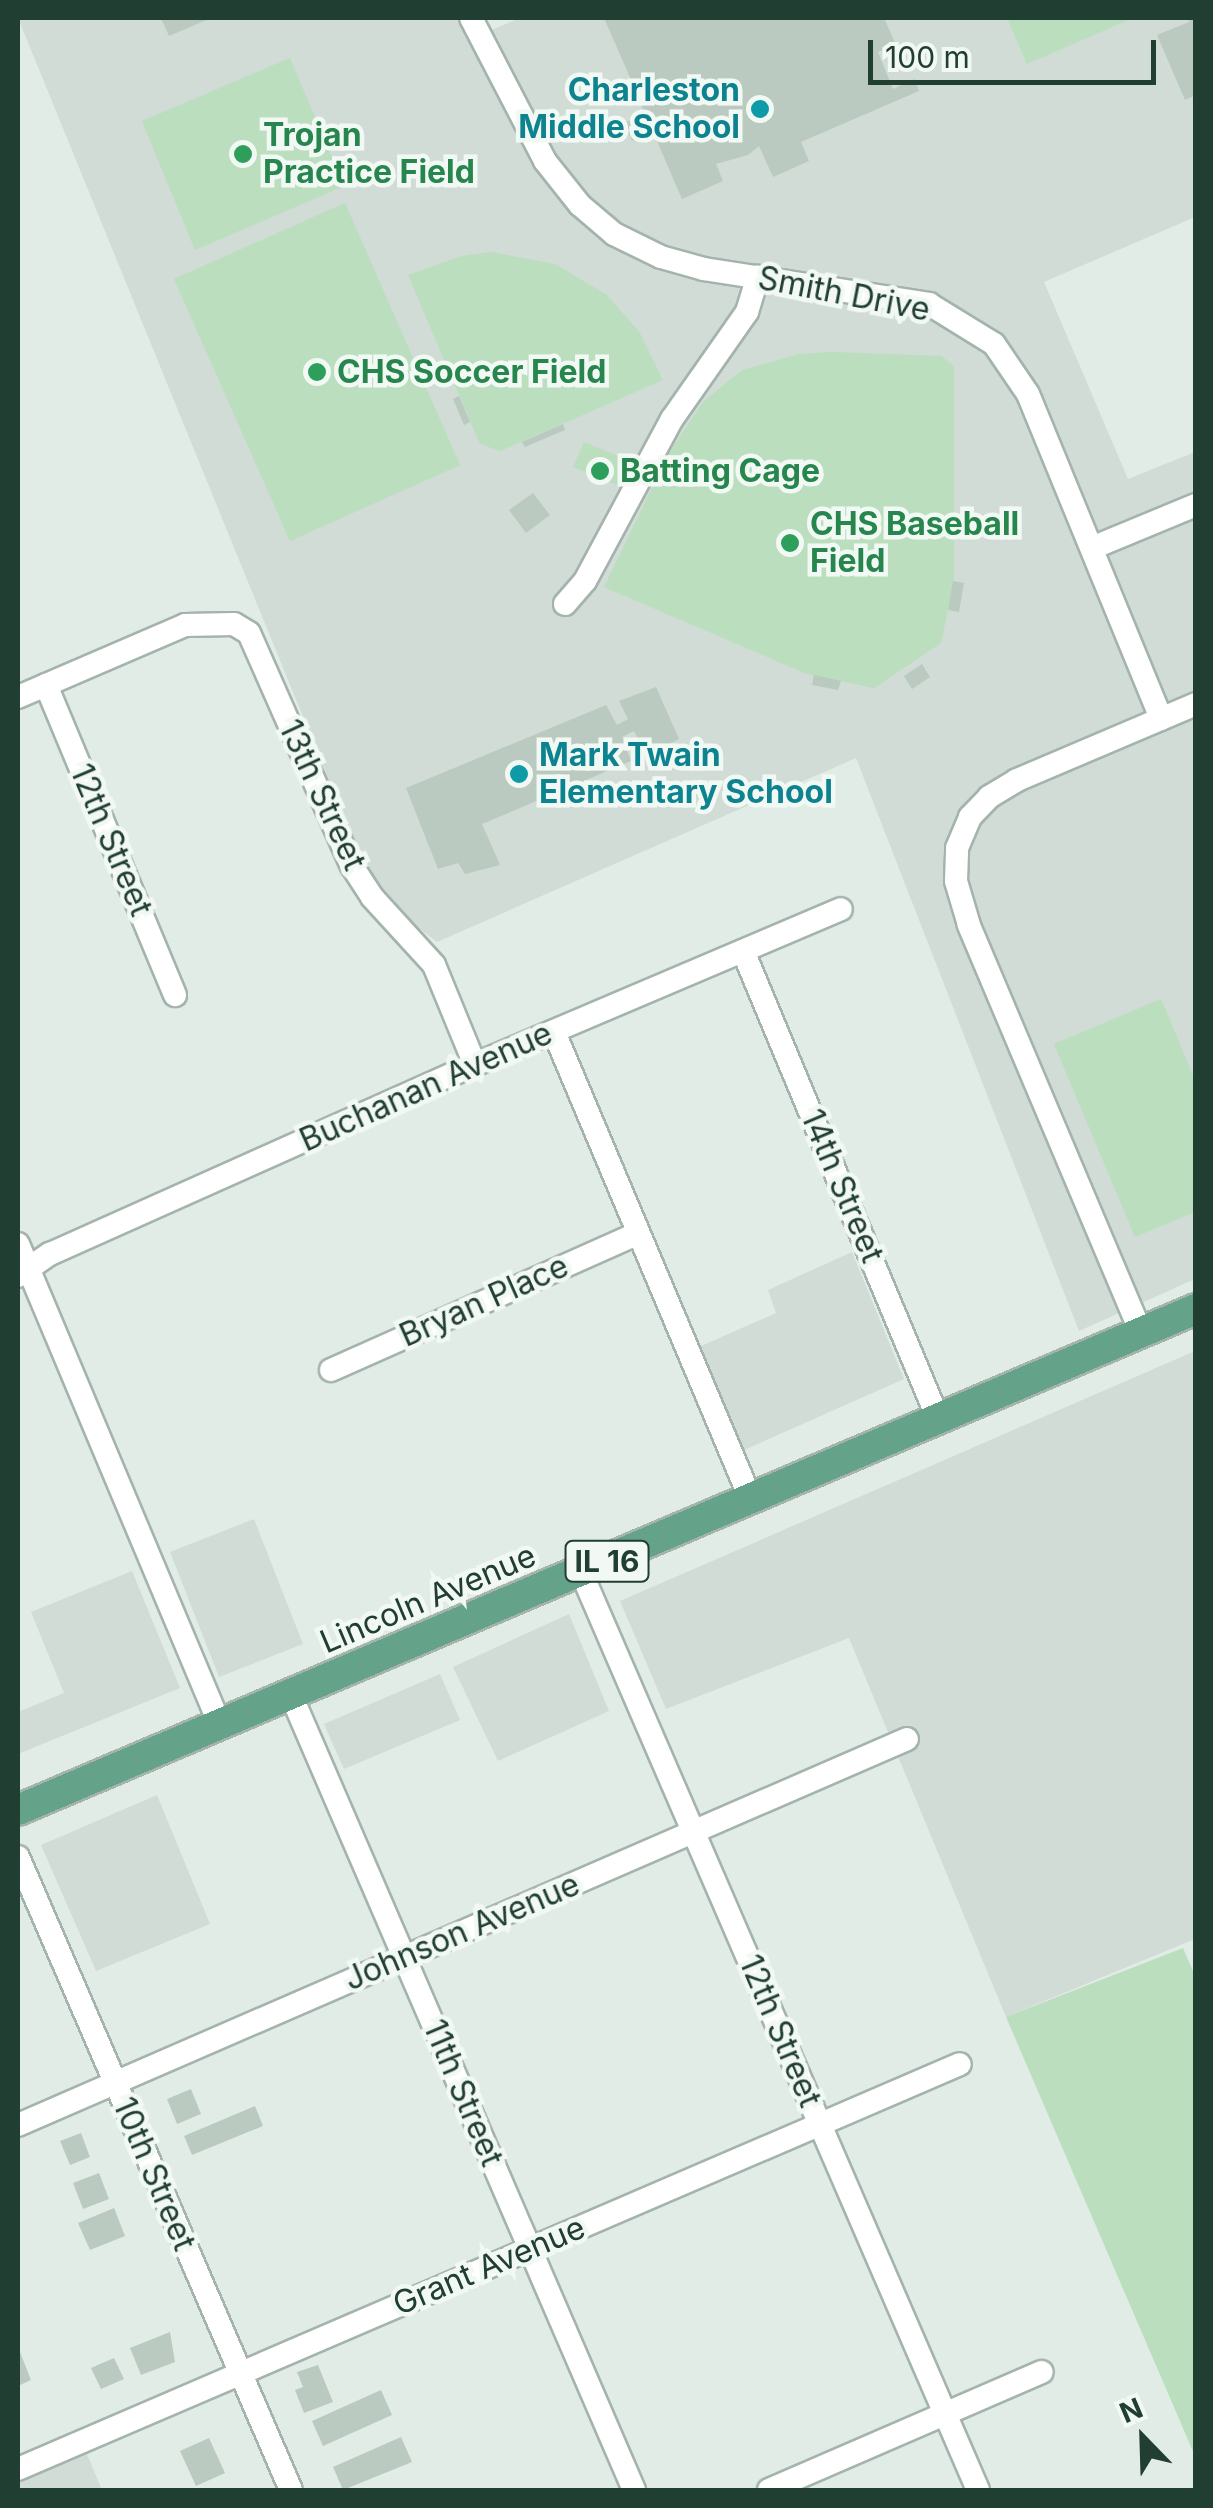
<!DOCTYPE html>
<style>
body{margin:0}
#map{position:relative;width:1213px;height:2508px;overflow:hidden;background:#e1ece6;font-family:Inter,sans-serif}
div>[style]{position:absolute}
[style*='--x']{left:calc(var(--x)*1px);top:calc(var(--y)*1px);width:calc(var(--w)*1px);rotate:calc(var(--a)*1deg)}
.built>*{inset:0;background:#d0dcd5}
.green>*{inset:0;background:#badebe}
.building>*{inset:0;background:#bacac1}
.roads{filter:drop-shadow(2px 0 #a4b4ac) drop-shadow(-2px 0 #a4b4ac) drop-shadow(0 2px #a4b4ac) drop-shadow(0 -2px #a4b4ac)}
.street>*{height:22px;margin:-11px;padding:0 11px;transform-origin:11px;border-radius:11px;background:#fff}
.primary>*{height:30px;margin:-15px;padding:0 15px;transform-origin:15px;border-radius:15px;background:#64a38a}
.dots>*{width:28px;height:28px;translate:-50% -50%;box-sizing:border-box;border:5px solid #f2f9f4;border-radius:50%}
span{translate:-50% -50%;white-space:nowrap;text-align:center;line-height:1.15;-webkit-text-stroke:9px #f2f9f4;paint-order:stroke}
.shield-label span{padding:2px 8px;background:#f2f9f4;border:2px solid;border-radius:8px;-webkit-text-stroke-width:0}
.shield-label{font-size:30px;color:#213e32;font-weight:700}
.culture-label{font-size:32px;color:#0d838f;font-weight:700}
.right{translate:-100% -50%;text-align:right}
.left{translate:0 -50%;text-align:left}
.leisure-label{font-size:32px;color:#27864d;font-weight:700}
.street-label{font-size:32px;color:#213e32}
.frame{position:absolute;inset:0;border:20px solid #213e32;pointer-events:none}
.north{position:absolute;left:1093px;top:2388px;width:100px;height:100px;-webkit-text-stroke:8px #f2f9f4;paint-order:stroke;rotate:337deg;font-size:28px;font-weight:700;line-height:40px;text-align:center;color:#213e32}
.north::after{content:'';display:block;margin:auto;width:35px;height:45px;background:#213e32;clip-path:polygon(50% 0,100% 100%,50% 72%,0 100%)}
.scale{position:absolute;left:868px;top:40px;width:288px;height:45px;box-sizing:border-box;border:5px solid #213e32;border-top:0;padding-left:12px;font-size:30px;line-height:35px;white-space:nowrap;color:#213e32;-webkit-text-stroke:8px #f2f9f4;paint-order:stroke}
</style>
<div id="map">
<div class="built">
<i style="clip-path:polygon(18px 18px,471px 18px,479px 35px,520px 18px,1195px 18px,1195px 217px,1044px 282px,1128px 479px,1195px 452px,1195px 1279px,1079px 1331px,856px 758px,437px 942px,391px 906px,359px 854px)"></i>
<i style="clip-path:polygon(852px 1252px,904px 1379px,744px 1450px,699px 1347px,776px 1313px,768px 1290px)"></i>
<i style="clip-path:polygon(1195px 1351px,1195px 1939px,1006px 2017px,849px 1638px,666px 1709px,620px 1601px)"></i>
<i style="clip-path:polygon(254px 1519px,303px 1644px,219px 1677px,170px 1552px)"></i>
<i style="clip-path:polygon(132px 1571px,180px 1688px,18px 1754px,18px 1712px,64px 1693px,31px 1612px)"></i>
<i style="clip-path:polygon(569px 1614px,609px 1711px,498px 1761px,453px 1667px)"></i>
<i style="clip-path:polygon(440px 1674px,460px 1720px,344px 1769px,324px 1724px)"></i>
<i style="clip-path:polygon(157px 1795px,210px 1924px,96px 1971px,41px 1845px)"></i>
<i style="clip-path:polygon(86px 2452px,102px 2490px,18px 2490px,18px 2482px)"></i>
</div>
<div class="green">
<i style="clip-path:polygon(1007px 18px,1133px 18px,1027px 64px)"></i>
<i style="clip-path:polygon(290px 58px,344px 186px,195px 250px,142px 121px)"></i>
<i style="clip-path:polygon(345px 203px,460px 465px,290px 541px,174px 279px)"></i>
<i style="clip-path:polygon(491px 252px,555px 264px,607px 295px,640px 333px,663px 380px,500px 451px,480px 444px,408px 275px,462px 256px)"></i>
<i style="clip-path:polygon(833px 352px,941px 356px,954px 366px,954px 579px,941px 643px,874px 688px,807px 674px,604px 587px,670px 451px,704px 401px,742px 370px,799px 354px)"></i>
<i style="clip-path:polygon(584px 442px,632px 462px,622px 487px,573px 467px)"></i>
<i style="clip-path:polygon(1161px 999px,1195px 1080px,1195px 1212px,1135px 1237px,1054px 1044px)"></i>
<i style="clip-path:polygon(1183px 1948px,1196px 1978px,1195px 2456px,1006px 2017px)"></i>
</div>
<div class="building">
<i style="clip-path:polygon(161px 18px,211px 18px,169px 36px)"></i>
<i style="clip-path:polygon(604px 18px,884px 18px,896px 45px,878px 52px,893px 89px,915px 79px,919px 91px,801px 142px,809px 161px,773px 177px,759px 146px,748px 155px,716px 164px,723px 181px,682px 199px,653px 132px,632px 141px,624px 123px,643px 115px,642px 105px)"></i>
<i style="clip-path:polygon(1188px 18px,1196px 18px,1196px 95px,1185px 100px,1157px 35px,1189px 22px)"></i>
<i style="clip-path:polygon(459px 396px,470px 422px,464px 425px,453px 399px)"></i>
<i style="clip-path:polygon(563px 424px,565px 430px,525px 447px,522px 442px)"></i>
<i style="clip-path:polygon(533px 493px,550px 515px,526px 533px,509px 510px)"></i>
<i style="clip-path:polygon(953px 581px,964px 583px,959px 612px,948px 610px)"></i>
<i style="clip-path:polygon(922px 664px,930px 677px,912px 689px,904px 676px)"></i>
<i style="clip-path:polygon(814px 675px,841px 681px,838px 690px,812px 685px)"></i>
<i style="clip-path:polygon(656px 687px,679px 739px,646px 755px,634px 731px,622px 737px,631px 761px,482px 824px,500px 865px,465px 874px,458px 863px,438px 869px,406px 788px,606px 705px,617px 725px,628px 719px,619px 701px)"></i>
<i style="clip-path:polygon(191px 2089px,201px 2114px,177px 2124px,167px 2099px)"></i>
<i style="clip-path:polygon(255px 2106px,263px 2126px,192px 2155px,184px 2136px)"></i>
<i style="clip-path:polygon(81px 2133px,90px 2157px,70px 2165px,60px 2141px)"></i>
<i style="clip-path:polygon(99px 2173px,109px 2199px,83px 2209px,73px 2183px)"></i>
<i style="clip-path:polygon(114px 2208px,125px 2236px,90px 2250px,78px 2223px)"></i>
<i style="clip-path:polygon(170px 2332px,175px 2362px,141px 2375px,130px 2348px)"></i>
<i style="clip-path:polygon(18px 2347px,31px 2380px,18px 2386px)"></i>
<i style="clip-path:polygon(114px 2358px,124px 2379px,101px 2389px,91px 2368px)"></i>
<i style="clip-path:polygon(318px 2365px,333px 2402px,304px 2413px,295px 2390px,303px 2387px,297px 2372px)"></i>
<i style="clip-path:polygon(381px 2390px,392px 2415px,323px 2446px,312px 2421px)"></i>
<i style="clip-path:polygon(401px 2437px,412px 2462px,343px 2490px,333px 2467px)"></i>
<i style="clip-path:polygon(209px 2438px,225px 2473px,196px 2486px,180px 2451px)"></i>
</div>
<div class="roads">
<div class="street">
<i style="--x:471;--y:18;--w:161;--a:62.6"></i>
<i style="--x:545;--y:161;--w:56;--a:51.5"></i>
<i style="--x:580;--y:205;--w:45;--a:40.5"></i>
<i style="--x:614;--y:234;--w:52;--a:26.1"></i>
<i style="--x:661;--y:257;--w:45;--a:15.6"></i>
<i style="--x:704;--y:269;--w:228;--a:8.8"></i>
<i style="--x:929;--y:304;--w:76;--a:31.6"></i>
<i style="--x:994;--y:344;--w:60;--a:55.8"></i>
<i style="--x:1028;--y:394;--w:351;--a:67.7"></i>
<i style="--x:1092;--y:548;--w:113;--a:-22.5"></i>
<i style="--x:565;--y:604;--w:30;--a:-49"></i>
<i style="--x:585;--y:581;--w:184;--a:-61.8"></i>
<i style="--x:672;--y:419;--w:131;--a:-55"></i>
<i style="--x:747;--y:312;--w:37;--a:-73"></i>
<i style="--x:46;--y:685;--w:336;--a:67.4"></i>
<i style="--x:18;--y:697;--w:182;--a:-23.3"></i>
<i style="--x:185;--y:625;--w:49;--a:-1.2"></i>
<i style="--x:234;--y:624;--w:17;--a:31"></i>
<i style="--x:249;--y:633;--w:255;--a:66.2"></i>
<i style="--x:352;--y:866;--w:37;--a:57"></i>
<i style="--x:372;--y:897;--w:92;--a:47.6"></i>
<i style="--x:434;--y:965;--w:108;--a:67.7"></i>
<i style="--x:743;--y:951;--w:509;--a:67.36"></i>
<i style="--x:554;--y:1032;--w:508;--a:67.17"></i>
<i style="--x:18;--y:1244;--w:522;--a:67.22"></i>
<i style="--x:18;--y:1276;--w:39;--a:-35"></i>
<i style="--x:50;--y:1254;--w:444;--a:-24.1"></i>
<i style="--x:455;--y:1073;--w:419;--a:-23"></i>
<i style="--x:1142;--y:1335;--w:445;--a:-112.9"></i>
<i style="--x:969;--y:925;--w:46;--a:-106.5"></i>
<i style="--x:956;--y:881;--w:33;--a:-88"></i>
<i style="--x:957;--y:848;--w:34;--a:-67"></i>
<i style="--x:970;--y:817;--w:28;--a:-46"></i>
<i style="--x:989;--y:797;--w:33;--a:-31"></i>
<i style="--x:1017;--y:780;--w:194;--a:-23"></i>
<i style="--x:331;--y:1370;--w:336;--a:-24"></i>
<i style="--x:581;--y:1572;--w:1000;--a:66.61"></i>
<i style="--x:291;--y:1695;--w:866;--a:66.66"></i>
<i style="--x:18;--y:1857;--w:689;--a:66.67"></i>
<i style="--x:18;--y:2125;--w:969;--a:-23.47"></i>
<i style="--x:18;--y:2469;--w:1025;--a:-23.26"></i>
<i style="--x:769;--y:2490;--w:297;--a:-23.4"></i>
</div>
<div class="primary">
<i style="--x:18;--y:1810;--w:1280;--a:-23.04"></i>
</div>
</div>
<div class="dots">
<i style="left:760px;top:109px;background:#0f9aa8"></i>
<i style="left:243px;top:154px;background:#2e9e5b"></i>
<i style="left:317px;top:372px;background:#2e9e5b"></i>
<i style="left:600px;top:471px;background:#2e9e5b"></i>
<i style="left:790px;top:543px;background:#2e9e5b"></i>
<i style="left:519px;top:774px;background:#0f9aa8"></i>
</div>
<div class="shield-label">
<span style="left:607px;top:1561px">IL 16</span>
</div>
<div class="culture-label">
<span class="right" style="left:740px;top:109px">Charleston<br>Middle School</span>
<span class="left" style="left:539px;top:774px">Mark Twain<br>Elementary School</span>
</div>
<div class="leisure-label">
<span class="left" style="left:263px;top:154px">Trojan<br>Practice Field</span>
<span class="left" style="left:337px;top:372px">CHS Soccer Field</span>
<span class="left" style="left:620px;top:471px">Batting Cage</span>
<span class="left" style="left:810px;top:543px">CHS Baseball<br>Field</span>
</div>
<div class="street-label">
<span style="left:844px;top:294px;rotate:11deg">Smith Drive</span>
<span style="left:322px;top:795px;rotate:65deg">13th Street</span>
<span style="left:111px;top:840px;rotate:67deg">12th Street</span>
<span style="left:426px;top:1087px;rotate:-24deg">Buchanan Avenue</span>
<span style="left:842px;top:1186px;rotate:67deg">14th Street</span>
<span style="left:484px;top:1301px;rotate:-24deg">Bryan Place</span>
<span style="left:428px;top:1599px;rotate:-23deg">Lincoln Avenue</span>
<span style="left:462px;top:1932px;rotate:-23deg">Johnson Avenue</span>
<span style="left:780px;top:2031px;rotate:67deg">12th Street</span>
<span style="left:463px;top:2093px;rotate:67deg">11th Street</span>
<span style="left:154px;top:2174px;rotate:67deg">10th Street</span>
<span style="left:489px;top:2266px;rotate:-23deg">Grant Avenue</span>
</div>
<div class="frame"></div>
<div class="north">N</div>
<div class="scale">100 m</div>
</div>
